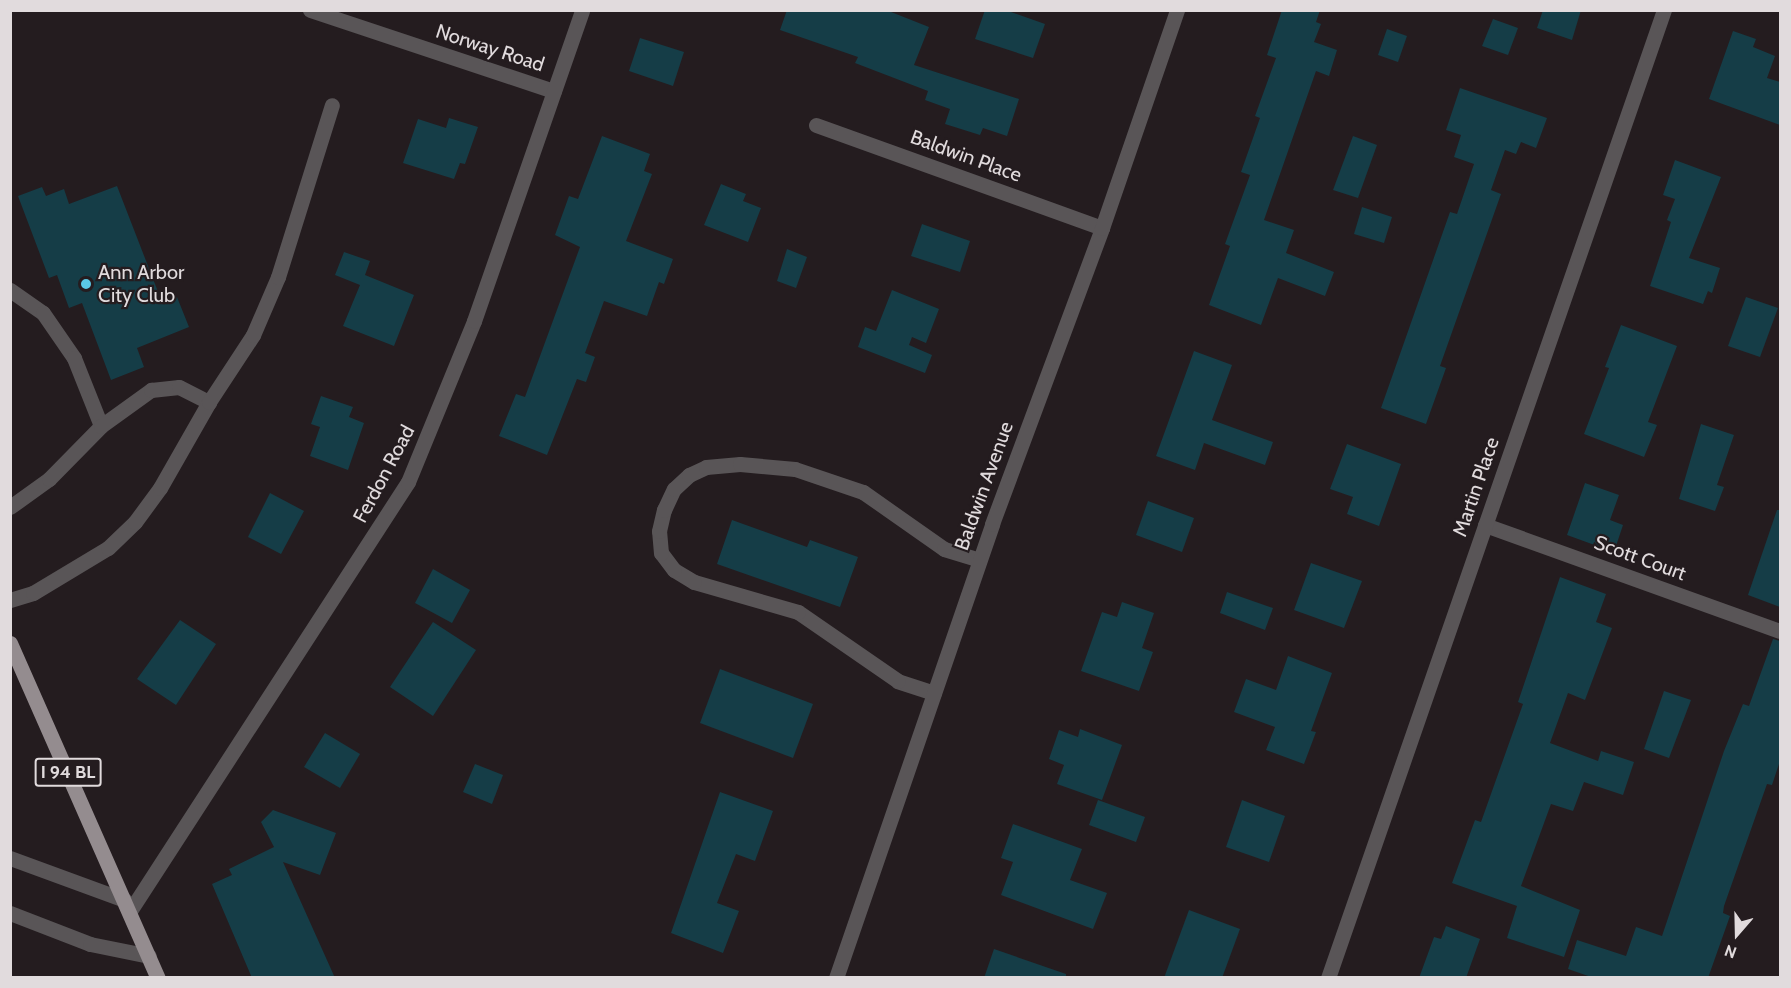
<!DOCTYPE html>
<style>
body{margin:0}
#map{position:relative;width:1791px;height:988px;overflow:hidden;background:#241c1f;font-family:Cabin,sans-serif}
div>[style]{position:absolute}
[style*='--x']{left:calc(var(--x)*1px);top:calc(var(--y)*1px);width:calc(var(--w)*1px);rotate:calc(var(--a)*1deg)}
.building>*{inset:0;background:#153d47}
.minor>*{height:15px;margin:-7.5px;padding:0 7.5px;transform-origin:7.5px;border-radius:7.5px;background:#595557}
.major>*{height:15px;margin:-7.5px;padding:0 7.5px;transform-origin:7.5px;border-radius:7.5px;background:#948c8f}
.dots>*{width:16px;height:16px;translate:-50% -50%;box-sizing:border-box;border:3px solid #241c1f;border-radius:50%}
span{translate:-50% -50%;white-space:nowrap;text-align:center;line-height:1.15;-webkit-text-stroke:4.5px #241c1f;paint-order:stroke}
.shield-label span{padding:2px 4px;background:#241c1f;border:2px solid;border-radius:4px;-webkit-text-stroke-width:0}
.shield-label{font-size:18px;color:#e1dbdd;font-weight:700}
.street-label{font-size:20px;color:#e1dbdd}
.poi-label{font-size:20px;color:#e1dbdd}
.left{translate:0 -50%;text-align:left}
.frame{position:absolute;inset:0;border:12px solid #e1dbdd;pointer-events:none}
.north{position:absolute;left:1707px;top:904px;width:60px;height:60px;-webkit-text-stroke:4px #241c1f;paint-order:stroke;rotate:200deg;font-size:16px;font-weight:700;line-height:24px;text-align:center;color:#e1dbdd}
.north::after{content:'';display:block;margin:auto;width:21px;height:27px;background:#e1dbdd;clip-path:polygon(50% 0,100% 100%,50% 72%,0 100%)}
</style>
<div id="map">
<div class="building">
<i style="clip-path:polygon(787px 10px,886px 10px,929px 27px,914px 65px,1019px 99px,1007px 136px,983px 128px,980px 135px,945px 124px,950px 109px,925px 100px,928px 91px,855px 63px,858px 57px,780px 30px)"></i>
<i style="clip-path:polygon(985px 10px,1005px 10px,1045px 24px,1033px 58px,975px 39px)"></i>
<i style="clip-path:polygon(1282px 10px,1320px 10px,1316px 22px,1321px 24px,1314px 42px,1337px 50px,1329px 76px,1316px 71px,1264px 220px,1294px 230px,1286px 253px,1334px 272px,1325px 296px,1278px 278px,1261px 325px,1209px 305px,1230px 246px,1225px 244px,1250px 175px,1241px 172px,1260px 118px,1255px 116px,1276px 58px,1267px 55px)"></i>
<i style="clip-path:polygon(1543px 10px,1581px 10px,1572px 40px,1537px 28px)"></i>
<i style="clip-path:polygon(1493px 19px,1518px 28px,1508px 55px,1482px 46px)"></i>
<i style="clip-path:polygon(1387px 29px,1407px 36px,1398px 62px,1378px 55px)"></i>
<i style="clip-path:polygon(1733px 31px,1756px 39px,1753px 47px,1775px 56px,1767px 78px,1780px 82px,1780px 125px,1709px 99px)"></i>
<i style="clip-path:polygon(640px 38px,684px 52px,673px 86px,629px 71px)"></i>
<i style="clip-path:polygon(1460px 88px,1547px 118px,1536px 148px,1521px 142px,1516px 154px,1505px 150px,1491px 190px,1501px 194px,1440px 366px,1446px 368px,1426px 424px,1381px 408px,1450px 212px,1457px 214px,1474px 164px,1454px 157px,1461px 135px,1446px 130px)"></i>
<i style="clip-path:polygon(449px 118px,478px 127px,465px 164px,460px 163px,454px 179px,403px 163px,418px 119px,446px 128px)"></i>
<i style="clip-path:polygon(602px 136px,650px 154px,644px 171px,652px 174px,626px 241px,673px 259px,664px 284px,659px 282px,647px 316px,604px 301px,585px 353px,595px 357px,586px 382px,577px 379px,547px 455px,499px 436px,516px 394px,525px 397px,580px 247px,555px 235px,569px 196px,578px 199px)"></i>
<i style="clip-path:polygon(1353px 136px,1377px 145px,1358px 198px,1333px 190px)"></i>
<i style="clip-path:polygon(1675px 160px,1721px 177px,1689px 258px,1720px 268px,1712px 293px,1708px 291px,1703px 304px,1650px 286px,1671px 222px,1667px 220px,1675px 199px,1663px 195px)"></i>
<i style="clip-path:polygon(721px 184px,746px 194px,743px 201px,761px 208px,748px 242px,704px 225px)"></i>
<i style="clip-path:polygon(117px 186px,162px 302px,177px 297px,189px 327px,137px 348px,144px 367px,111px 380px,82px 303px,69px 308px,57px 275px,49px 278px,18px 196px,42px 187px,46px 196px,64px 189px,69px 204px)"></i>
<i style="clip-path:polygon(1362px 207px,1392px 217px,1384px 243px,1354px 234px)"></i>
<i style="clip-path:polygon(922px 224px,970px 241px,960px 272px,911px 256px)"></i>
<i style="clip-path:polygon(787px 249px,807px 257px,796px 288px,777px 281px)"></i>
<i style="clip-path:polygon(344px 252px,370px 261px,365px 275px,414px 295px,394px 346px,343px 326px,360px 285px,335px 275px)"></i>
<i style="clip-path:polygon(892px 290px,939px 309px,926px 343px,912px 337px,909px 345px,932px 355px,925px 373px,858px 347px,865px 327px,876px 331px)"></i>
<i style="clip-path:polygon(1746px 297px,1778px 308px,1760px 357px,1728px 346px)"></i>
<i style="clip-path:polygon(1621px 325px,1677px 346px,1648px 422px,1657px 425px,1644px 457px,1584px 434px,1609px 368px,1605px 367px)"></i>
<i style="clip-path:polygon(1194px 351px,1232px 365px,1212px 420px,1273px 442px,1265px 465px,1204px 443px,1195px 470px,1156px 456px)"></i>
<i style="clip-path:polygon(321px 396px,353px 407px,349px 417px,364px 423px,348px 470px,310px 456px,320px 427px,311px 424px)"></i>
<i style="clip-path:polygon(1701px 424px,1734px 435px,1717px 485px,1724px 487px,1715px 511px,1679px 499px)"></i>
<i style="clip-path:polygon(1347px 444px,1401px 464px,1379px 526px,1347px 514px,1353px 497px,1330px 489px)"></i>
<i style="clip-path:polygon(1585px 483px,1619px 495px,1610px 520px,1623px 525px,1616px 546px,1602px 541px,1600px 547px,1567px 535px)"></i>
<i style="clip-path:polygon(270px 493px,304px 511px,281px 554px,248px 537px)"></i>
<i style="clip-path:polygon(1148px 501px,1194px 518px,1182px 552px,1136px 535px)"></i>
<i style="clip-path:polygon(1777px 510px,1780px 510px,1780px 607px,1748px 595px)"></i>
<i style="clip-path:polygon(732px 520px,807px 547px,810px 540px,858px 557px,840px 607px,717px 564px)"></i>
<i style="clip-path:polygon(1311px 563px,1362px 581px,1344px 628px,1294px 610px)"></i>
<i style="clip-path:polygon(433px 569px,470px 590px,452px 623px,415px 603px)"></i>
<i style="clip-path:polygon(1560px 577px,1606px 594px,1596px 622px,1612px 628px,1585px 700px,1568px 693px,1550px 743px,1598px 761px,1601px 751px,1634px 762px,1623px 795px,1584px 782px,1573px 811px,1551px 804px,1521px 886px,1580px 910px,1564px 957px,1507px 938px,1517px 906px,1452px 883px,1475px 820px,1481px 822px,1523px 704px,1518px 702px)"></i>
<i style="clip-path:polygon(1227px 592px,1273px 608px,1265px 630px,1220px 613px)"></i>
<i style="clip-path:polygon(1122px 602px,1154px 613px,1142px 648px,1153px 652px,1139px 691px,1081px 671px,1102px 612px,1117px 617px)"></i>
<i style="clip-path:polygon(180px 620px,216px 644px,176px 705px,137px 679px)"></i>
<i style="clip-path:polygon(433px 622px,476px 650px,433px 716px,390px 687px)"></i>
<i style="clip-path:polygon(1773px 639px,1780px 641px,1780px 761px,1772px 785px,1767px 784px,1724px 906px,1723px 913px,1730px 916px,1708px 978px,1594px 978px,1568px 969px,1577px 940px,1626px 956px,1636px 927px,1662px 936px,1724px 751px,1743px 704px,1749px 706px)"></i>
<i style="clip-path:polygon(1288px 656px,1332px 673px,1311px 731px,1316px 732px,1304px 764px,1266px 750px,1275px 727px,1234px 712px,1246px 679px,1276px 690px)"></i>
<i style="clip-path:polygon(720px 669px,813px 704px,793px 758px,700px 723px)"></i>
<i style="clip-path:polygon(1664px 691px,1691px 700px,1669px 758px,1644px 749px)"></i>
<i style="clip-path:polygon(1080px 729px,1122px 745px,1102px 800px,1057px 784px,1064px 765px,1049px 759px,1059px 730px,1078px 737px)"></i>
<i style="clip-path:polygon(325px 733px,360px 754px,340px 788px,304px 767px)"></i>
<i style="clip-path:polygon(475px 764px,503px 775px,492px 804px,463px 792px)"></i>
<i style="clip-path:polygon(720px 792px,773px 811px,755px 861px,736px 854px,717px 903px,739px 911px,723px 953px,671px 933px)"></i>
<i style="clip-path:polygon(1098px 800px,1145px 817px,1136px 842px,1089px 825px)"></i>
<i style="clip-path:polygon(1242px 800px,1285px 816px,1269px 862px,1226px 847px)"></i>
<i style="clip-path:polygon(273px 810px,336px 833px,320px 875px,283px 862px,335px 978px,252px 978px,212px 884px,232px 875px,229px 869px,274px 847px,261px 822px)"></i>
<i style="clip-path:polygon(1013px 824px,1082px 849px,1070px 880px,1107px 893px,1093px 929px,1001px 895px,1013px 862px,1001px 858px)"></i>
<i style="clip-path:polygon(1189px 910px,1240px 929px,1222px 978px,1164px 978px)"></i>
<i style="clip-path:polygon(1446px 926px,1480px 939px,1466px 978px,1419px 978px,1434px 937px,1441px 939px)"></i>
<i style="clip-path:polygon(994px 949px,1066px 974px,1066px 978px,984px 978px)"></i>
</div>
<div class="minor">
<i style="--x:310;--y:10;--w:257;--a:18.4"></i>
<i style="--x:816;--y:125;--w:304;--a:19.8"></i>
<i style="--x:10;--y:290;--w:40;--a:34.9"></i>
<i style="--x:43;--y:313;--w:55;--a:55.4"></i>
<i style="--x:74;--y:358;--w:73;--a:68.3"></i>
<i style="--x:10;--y:507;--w:48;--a:-35.7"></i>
<i style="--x:49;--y:479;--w:74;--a:-45.5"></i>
<i style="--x:101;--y:426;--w:62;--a:-35.8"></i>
<i style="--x:151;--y:390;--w:28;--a:-6"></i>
<i style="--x:179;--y:387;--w:34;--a:27"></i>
<i style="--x:1485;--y:525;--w:313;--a:19.8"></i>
<i style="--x:10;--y:600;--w:24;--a:-17"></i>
<i style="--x:33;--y:593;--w:87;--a:-31"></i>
<i style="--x:108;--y:548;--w:37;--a:-44"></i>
<i style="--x:135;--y:522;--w:42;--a:-53.7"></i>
<i style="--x:160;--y:488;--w:99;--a:-60.3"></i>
<i style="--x:209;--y:402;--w:80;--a:-56.7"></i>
<i style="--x:253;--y:335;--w:63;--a:-66.7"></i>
<i style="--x:278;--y:277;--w:180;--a:-72.6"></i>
<i style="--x:934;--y:693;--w:38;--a:-162"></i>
<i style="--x:898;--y:681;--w:121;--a:-145.4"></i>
<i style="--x:798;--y:612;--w:108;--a:-163.9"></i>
<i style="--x:694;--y:582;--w:23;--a:-149"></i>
<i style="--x:674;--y:570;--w:21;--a:-127"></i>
<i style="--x:661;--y:553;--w:22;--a:-95"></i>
<i style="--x:659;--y:531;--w:22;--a:-77"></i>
<i style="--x:664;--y:510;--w:23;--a:-65"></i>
<i style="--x:674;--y:489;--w:21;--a:-43"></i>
<i style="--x:689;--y:475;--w:19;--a:-25"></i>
<i style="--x:706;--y:467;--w:34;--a:-5"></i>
<i style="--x:740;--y:464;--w:55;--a:5.2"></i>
<i style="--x:795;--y:469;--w:72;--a:18.7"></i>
<i style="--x:863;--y:492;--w:99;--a:35.1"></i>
<i style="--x:944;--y:549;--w:37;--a:17"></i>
<i style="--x:10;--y:858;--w:122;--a:20.1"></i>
<i style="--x:130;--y:911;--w:511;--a:-57.06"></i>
<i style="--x:408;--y:482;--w:174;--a:-67.7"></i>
<i style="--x:474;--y:321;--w:329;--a:-70.8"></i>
<i style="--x:10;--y:913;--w:86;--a:21.2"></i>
<i style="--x:90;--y:944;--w:60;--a:11.5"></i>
<i style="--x:836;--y:978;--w:480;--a:-71"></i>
<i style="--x:992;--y:524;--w:316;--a:-69.6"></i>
<i style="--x:1102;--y:228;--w:231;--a:-71"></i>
<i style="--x:1328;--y:978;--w:1025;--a:-70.86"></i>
</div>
<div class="major">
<i style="--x:10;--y:643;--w:366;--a:66.2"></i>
</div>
<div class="dots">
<i style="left:86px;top:284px;background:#5ac8e5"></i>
</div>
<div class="shield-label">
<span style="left:68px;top:772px">I 94 BL</span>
</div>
<div class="street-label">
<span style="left:490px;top:48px;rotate:18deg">Norway Road</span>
<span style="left:966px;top:156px;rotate:20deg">Baldwin Place</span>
<span style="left:384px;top:474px;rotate:-62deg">Ferdon Road</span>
<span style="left:984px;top:486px;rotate:-70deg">Baldwin Avenue</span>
<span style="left:1476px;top:487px;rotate:-71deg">Martin Place</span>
<span style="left:1640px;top:558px;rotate:20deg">Scott Court</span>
</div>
<div class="poi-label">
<span class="left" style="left:98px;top:284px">Ann Arbor<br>City Club</span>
</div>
<div class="frame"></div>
<div class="north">N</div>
</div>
